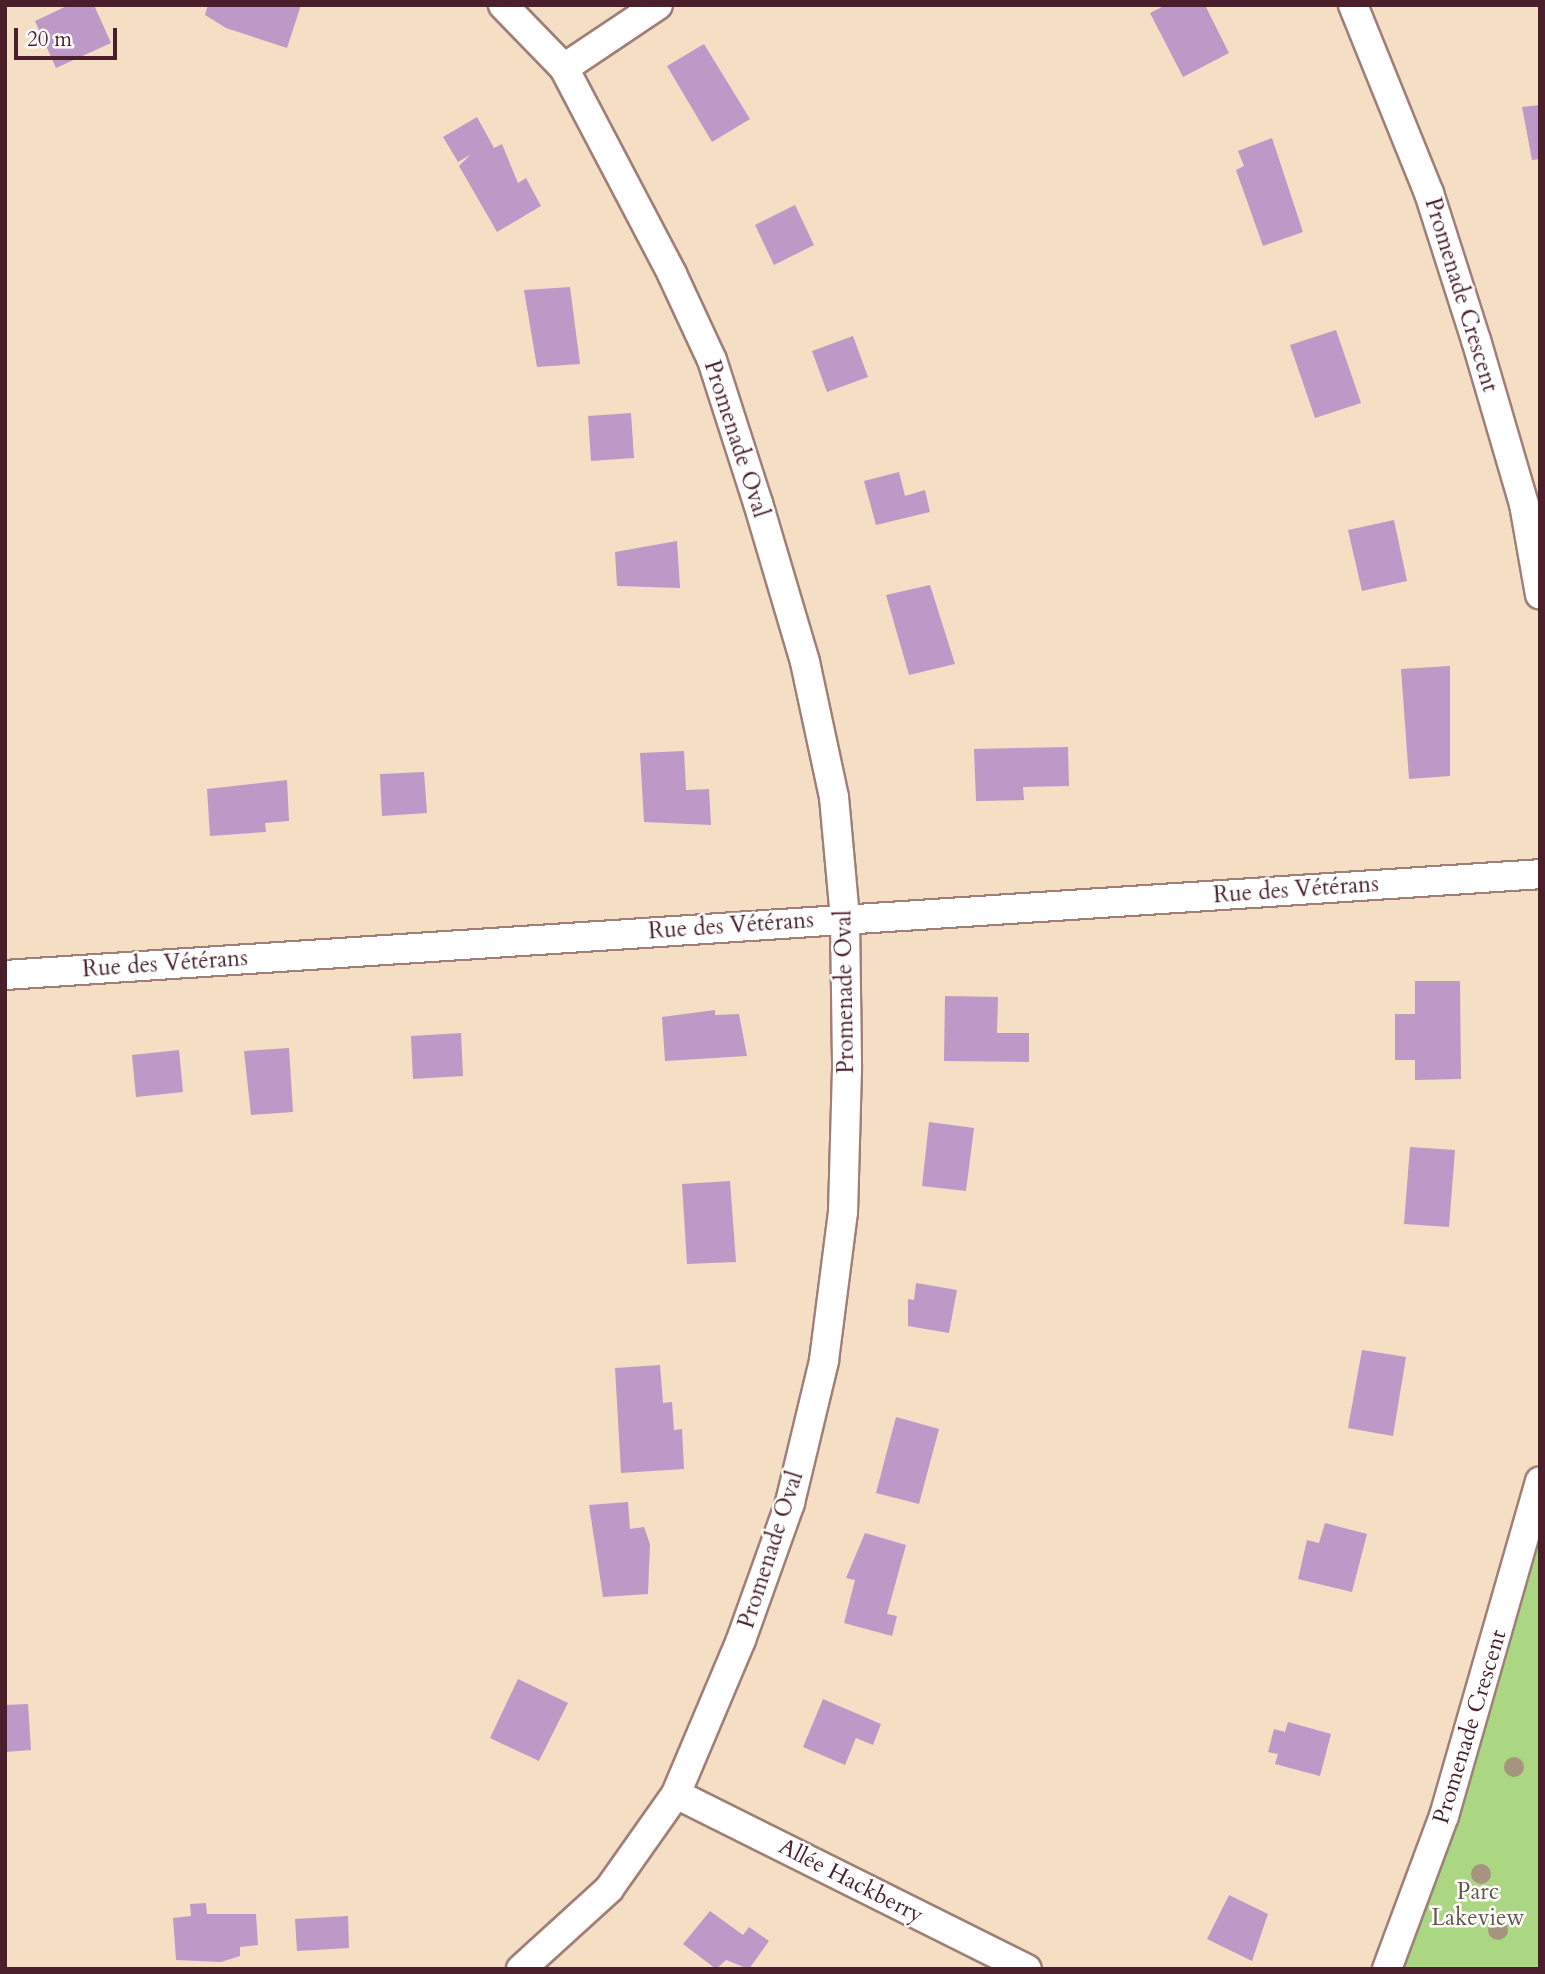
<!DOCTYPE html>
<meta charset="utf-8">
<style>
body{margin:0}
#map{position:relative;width:1545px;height:1974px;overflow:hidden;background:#f5dfc4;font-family:Cardo,serif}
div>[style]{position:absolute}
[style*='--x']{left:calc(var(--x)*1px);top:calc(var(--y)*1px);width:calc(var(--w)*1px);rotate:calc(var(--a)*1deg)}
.green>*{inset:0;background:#abd682}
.building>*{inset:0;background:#be98c7}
.roads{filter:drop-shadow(2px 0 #a07f78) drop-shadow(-2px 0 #a07f78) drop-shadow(0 2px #a07f78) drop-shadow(0 -2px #a07f78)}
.street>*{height:28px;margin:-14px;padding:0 14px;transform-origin:14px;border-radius:14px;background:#fff}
.trees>*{width:20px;height:20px;margin:-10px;border-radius:50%;background:#a7947e}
span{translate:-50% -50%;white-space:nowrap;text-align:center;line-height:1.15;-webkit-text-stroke:5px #fff;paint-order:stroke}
.street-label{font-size:23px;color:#4a1f2b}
.park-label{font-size:23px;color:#675645}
.frame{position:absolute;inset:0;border:7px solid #4a1f2b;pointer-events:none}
.scale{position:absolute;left:14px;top:28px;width:103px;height:32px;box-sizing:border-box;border:4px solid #4a1f2b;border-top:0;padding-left:9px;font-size:21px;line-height:24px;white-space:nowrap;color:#4a1f2b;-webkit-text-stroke:5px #fff;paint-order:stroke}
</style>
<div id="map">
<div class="green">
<i style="clip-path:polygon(1540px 1482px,1540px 1969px,1387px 1969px)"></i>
</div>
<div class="building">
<i style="clip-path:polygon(69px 5px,94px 5px,111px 43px,56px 68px,35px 21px)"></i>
<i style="clip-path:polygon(208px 5px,301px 5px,287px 48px,226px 28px,205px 15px)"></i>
<i style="clip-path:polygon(1166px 5px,1205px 5px,1229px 53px,1183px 77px,1150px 13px)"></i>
<i style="clip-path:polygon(704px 44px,750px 119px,712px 142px,667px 66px)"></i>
<i style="clip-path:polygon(1540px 105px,1540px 159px,1532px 160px,1522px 107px)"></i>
<i style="clip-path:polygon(477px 117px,494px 148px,502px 144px,518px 183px,526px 178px,541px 206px,497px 232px,459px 166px,470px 155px,458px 162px,443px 137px)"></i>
<i style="clip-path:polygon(1272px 138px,1303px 232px,1263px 246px,1236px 170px,1244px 166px,1238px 151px)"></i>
<i style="clip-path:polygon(795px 205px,814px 245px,774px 265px,755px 225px)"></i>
<i style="clip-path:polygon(570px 287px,580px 364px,537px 367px,524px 290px)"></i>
<i style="clip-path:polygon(1336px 330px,1361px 403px,1315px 418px,1290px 345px)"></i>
<i style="clip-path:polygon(853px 336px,868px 377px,827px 392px,812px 351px)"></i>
<i style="clip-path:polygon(631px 413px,634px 458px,591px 461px,588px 416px)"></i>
<i style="clip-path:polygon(899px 472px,905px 496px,925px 490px,930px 512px,876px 525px,864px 481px)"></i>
<i style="clip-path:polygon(1394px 520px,1407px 581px,1362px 591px,1348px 530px)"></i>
<i style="clip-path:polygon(677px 541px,680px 588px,617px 586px,615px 552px)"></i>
<i style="clip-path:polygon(930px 585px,955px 664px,909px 675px,886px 595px)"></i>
<i style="clip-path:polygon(1450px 666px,1450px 776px,1409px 779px,1401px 669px)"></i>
<i style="clip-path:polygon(1068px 747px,1069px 786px,1023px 787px,1024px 800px,976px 801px,974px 749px)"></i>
<i style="clip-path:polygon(684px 751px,686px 790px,709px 789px,711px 825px,644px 822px,640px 753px)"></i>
<i style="clip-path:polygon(424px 772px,427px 813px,382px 816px,380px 774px)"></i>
<i style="clip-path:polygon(287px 780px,289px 821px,265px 823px,266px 832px,210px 836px,207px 789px)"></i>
<i style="clip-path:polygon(1415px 981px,1460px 981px,1461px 1079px,1415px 1080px,1415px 1060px,1395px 1060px,1395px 1014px,1415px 1014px)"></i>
<i style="clip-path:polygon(945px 996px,998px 997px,997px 1033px,1029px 1033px,1029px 1062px,944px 1061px)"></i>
<i style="clip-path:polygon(715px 1010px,715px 1015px,739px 1014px,747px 1056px,665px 1061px,662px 1017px)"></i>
<i style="clip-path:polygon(461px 1033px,463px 1076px,413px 1079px,411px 1036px)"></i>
<i style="clip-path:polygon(289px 1048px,293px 1112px,251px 1115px,244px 1051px)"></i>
<i style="clip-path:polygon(179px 1050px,183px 1092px,136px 1097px,132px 1055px)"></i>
<i style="clip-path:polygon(929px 1122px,974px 1128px,966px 1191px,922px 1186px)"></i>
<i style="clip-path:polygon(1410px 1147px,1455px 1150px,1449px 1227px,1404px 1224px)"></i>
<i style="clip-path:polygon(730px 1181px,736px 1262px,687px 1264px,682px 1184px)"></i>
<i style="clip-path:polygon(916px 1283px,957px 1290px,949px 1333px,908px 1326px,908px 1299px,914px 1300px)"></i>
<i style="clip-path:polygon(1362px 1350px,1406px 1357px,1393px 1436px,1348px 1428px)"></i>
<i style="clip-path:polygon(660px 1365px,663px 1403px,672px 1402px,674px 1430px,682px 1429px,684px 1469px,621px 1473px,615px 1368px)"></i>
<i style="clip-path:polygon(896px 1417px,939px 1429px,919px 1504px,876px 1493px)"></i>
<i style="clip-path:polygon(628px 1502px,630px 1529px,644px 1527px,650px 1544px,648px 1594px,603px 1597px,589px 1505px)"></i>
<i style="clip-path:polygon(1325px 1523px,1367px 1534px,1352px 1592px,1298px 1579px,1307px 1540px,1319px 1543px)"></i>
<i style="clip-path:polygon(865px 1533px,906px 1545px,887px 1614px,897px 1616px,892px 1636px,844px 1623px,855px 1580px,846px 1578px)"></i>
<i style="clip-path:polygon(518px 1679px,568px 1703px,539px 1761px,490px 1738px)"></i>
<i style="clip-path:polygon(823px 1699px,881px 1724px,873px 1745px,856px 1738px,845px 1765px,803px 1747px)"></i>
<i style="clip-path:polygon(28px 1704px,31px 1750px,5px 1752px,5px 1705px)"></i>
<i style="clip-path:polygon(1288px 1722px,1331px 1734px,1320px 1776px,1275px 1764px,1278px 1754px,1268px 1752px,1274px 1729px,1285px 1732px)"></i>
<i style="clip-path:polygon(1229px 1895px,1268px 1914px,1252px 1961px,1207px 1939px)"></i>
<i style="clip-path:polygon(206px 1903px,207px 1914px,256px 1914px,258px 1945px,240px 1947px,240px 1956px,221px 1962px,176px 1960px,173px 1918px,191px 1916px,190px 1904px)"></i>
<i style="clip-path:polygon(710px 1911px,743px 1935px,749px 1927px,769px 1941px,749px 1969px,726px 1960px,716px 1969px,683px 1944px)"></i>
<i style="clip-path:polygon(348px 1916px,349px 1948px,297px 1951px,295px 1919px)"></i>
</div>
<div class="roads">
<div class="street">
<i style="--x:503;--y:5;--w:88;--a:45.9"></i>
<i style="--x:564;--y:68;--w:233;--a:62.3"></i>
<i style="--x:672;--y:274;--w:95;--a:65.1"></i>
<i style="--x:712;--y:360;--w:150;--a:72.2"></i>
<i style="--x:758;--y:503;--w:166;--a:73.5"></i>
<i style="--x:805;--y:662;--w:138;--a:77.9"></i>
<i style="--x:834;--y:797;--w:122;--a:84.8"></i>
<i style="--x:845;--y:919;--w:150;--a:89.2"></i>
<i style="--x:847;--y:1069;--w:143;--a:91.6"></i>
<i style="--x:843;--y:1212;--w:150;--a:97.3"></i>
<i style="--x:824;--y:1361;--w:146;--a:103.5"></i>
<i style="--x:790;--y:1503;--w:145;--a:109.7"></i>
<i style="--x:741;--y:1640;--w:167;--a:112.9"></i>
<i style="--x:676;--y:1794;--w:116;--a:125.2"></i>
<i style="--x:609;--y:1889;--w:119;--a:137.7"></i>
<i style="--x:1353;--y:5;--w:203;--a:68"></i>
<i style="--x:1429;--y:193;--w:154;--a:72.3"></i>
<i style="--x:1476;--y:340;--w:171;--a:73.7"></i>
<i style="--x:1524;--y:504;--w:92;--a:80"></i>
<i style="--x:564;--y:68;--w:113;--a:-33.8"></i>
<i style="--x:5;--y:975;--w:1538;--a:-3.76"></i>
<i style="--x:676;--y:1794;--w:392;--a:26.5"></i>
<i style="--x:1387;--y:1969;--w:163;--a:-69.6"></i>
<i style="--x:1444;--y:1816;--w:348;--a:-74"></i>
</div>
</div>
<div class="trees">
<i style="left:1514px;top:1767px"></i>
<i style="left:1481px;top:1874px"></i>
<i style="left:1498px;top:1930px"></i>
</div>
<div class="street-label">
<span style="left:1461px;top:295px;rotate:73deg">Promenade Crescent</span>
<span style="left:736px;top:439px;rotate:72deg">Promenade Oval</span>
<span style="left:1296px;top:890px;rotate:-4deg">Rue des Vétérans</span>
<span style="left:731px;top:926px;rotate:-4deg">Rue des Vétérans</span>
<span style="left:165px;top:964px;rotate:-4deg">Rue des Vétérans</span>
<span style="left:845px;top:992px;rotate:-91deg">Promenade Oval</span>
<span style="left:771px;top:1550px;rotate:-72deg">Promenade Oval</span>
<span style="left:1470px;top:1727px;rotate:-73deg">Promenade Crescent</span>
<span style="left:851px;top:1881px;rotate:27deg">Allée Hackberry</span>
</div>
<div class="park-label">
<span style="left:1478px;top:1905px">Parc<br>Lakeview</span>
</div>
<div class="frame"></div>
<div class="scale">20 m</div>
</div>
